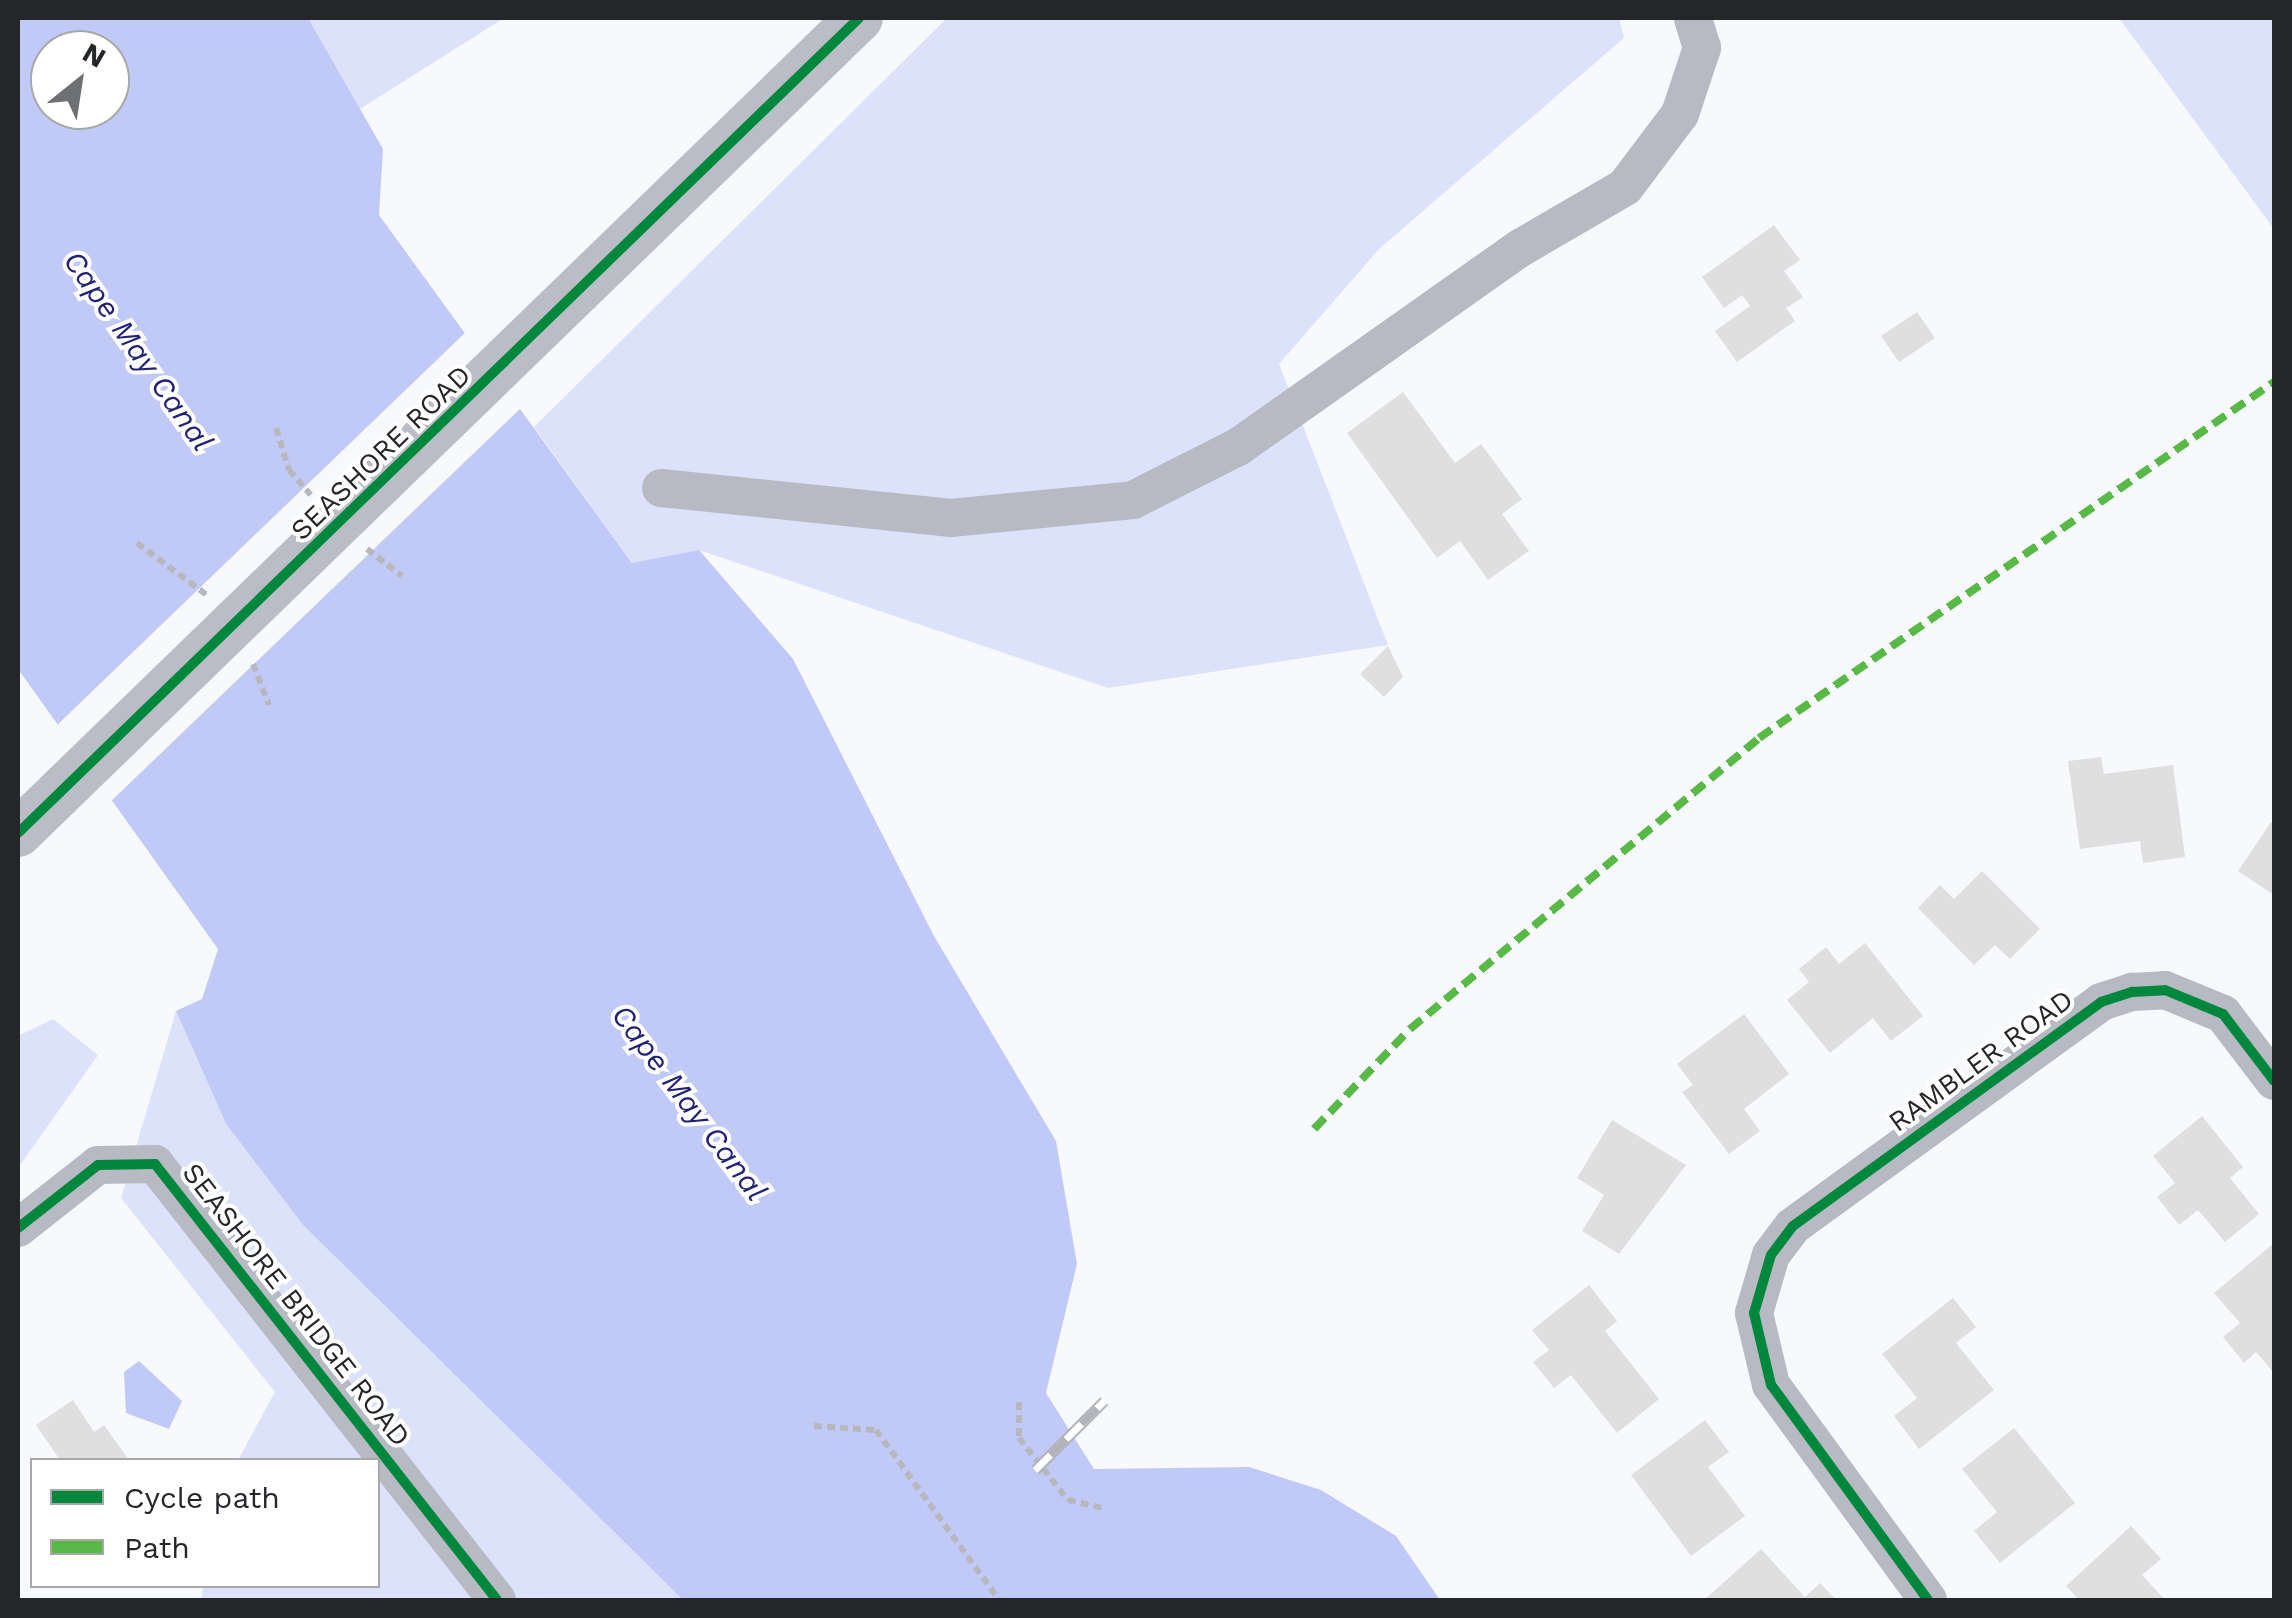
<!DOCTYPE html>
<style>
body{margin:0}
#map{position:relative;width:2292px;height:1618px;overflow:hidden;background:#f8f9fd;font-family:"Work Sans",sans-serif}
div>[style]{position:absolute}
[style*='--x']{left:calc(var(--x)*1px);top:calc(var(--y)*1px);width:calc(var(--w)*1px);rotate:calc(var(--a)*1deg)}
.green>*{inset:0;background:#dce2f9}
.water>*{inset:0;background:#c1caf6}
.pier>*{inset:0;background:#f8f9fd}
.building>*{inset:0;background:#dfdfdf}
.path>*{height:6px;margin-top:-3px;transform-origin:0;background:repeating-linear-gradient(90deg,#b6b8be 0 8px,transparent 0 13px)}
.minor>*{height:38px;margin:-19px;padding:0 19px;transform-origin:19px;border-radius:19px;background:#b7b9c3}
.major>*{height:48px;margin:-24px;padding:0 24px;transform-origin:24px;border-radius:24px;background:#bbbdc6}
.rail>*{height:11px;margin-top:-5.5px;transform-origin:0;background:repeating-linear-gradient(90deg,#fff 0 22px,#b2b4bc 0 44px);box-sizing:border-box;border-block:2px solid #b2b4bc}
.quiet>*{height:8px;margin-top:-4px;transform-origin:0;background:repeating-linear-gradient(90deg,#58b947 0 15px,transparent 0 23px)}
.cycleway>*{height:10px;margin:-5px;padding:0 5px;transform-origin:5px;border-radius:5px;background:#00873e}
span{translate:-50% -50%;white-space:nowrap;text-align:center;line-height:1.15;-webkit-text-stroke:8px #fff;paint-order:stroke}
.street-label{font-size:28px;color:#25262a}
.water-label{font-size:30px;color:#212277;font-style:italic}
.frame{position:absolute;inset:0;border:20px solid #25262a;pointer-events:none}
.legend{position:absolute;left:30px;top:1458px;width:350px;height:130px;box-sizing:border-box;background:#fff;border:2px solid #a8a8aa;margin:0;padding:12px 18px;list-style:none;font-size:30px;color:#25262a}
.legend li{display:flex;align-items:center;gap:20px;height:50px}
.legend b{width:50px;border:2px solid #a8a8aa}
.north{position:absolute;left:30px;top:30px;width:100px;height:100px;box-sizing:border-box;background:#fff;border:2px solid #a8a8aa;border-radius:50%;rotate:30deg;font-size:28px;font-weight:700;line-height:40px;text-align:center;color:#25262a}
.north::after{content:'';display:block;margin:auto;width:35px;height:45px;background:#6f7074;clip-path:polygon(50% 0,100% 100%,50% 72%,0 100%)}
</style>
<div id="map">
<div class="green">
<i style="clip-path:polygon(308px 18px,504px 18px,360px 109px)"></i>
<i style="clip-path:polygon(947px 18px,1619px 18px,1624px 38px,1380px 248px,1279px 364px,1388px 645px,1108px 688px,699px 550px,633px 564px,534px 427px)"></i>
<i style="clip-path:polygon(2119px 18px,2274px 18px,2274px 229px)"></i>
<i style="clip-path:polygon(176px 1011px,226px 1124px,303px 1225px,683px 1600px,201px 1600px,203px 1586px,378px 1586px,378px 1460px,238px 1460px,275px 1392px,121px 1198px)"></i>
<i style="clip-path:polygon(53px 1019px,98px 1055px,18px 1168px,18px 1036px)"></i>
</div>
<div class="water">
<i style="clip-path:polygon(evenodd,18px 18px,308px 18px,383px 149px,379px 215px,632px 563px,699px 550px,793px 659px,934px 936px,1056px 1141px,1077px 1264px,1046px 1393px,1094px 1469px,1249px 1467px,1321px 1490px,1396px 1536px,1440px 1600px,683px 1600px,303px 1225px,226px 1124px,176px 1011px,202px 999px,218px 949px,18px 669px,18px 18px,50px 50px,110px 50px,110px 110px,50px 110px,50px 50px)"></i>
<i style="clip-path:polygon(139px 1361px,182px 1401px,169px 1429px,126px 1413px,124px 1372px)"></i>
</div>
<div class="pier">
<i style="clip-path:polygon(469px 329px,524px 405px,108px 804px,54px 728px)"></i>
</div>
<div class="building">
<i style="clip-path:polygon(1774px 225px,1800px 260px,1784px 271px,1803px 297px,1786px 308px,1795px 321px,1737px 362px,1715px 331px,1750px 306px,1742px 295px,1724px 308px,1702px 277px)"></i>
<i style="clip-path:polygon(1917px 312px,1935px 338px,1899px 362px,1881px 336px)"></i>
<i style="clip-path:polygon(1403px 392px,1455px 463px,1481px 444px,1522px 499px,1502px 514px,1529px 551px,1488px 580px,1460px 541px,1437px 558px,1347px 433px)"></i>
<i style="clip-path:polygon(1388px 646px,1403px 677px,1384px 697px,1360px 674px)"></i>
<i style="clip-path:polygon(2101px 757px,2104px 774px,2173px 765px,2185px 857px,2143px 863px,2140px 841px,2080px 849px,2068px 761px)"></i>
<i style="clip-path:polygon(2271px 822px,2274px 824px,2274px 895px,2238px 871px)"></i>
<i style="clip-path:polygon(1982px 871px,2040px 929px,2010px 959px,1995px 945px,1974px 965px,1918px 908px,1940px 885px,1954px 899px)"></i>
<i style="clip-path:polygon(1865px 943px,1923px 1016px,1891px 1041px,1873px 1018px,1830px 1053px,1787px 1000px,1809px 982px,1799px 969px,1826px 947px,1839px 964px)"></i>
<i style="clip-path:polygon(1744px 1014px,1789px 1074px,1744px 1109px,1760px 1131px,1729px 1154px,1682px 1092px,1693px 1085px,1677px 1064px)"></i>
<i style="clip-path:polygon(2202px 1116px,2243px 1167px,2230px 1178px,2259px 1214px,2225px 1242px,2198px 1210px,2179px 1225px,2157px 1197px,2175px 1183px,2153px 1156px)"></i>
<i style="clip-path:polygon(1612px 1120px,1686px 1165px,1619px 1254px,1582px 1231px,1604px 1195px,1577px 1178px)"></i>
<i style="clip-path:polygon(2274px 1243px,2274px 1373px,2256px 1352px,2244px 1363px,2223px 1337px,2240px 1323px,2214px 1293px)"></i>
<i style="clip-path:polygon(1589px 1285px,1617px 1321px,1605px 1331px,1659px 1399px,1617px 1433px,1571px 1375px,1554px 1388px,1533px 1362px,1549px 1350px,1532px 1330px)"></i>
<i style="clip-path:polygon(1953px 1298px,1976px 1327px,1956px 1343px,1994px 1390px,1919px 1449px,1894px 1416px,1917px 1398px,1882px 1354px)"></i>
<i style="clip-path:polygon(73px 1400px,94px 1432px,104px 1425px,129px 1460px,60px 1460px,36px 1425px)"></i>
<i style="clip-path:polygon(1705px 1420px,1729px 1452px,1708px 1467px,1745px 1516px,1691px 1556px,1631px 1475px)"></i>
<i style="clip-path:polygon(2014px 1428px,2075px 1503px,2000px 1563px,1974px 1531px,1997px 1512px,1962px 1469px)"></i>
<i style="clip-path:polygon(2131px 1526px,2161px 1559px,2142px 1575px,2165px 1600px,2079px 1600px,2066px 1586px)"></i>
<i style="clip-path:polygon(1761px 1549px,1805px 1597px,1820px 1583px,1836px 1600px,1704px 1600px)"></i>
</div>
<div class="path">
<i style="--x:276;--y:428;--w:44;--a:72.8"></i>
<i style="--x:289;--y:470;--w:33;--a:49"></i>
<i style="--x:137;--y:543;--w:89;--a:36.7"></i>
<i style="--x:367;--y:549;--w:44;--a:37.6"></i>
<i style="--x:253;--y:664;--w:44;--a:68.7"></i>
<i style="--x:1019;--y:1402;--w:36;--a:90"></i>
<i style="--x:1019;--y:1438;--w:79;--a:51.7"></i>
<i style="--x:1068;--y:1500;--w:35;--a:13"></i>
<i style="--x:814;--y:1426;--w:62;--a:3.7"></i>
<i style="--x:876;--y:1430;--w:210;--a:54.1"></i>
</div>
<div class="minor">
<i style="--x:661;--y:488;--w:292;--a:5.9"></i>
<i style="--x:951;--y:518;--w:183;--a:-5.6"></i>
<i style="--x:1133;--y:500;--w:118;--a:-26.8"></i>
<i style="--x:1238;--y:447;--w:347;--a:-35.2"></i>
<i style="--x:1522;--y:247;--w:119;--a:-30.2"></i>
<i style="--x:1625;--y:187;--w:91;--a:-53"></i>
<i style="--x:1680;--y:114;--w:70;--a:-71.6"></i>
<i style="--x:1702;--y:48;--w:31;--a:-107"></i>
<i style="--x:18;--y:1228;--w:102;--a:-38.2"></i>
<i style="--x:98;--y:1165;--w:57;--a:-1"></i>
<i style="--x:155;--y:1164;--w:554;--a:51.89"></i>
<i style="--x:1928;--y:1600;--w:266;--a:-126.1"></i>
<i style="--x:1771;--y:1385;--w:74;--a:-103.3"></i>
<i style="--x:1754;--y:1313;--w:60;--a:-73.7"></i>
<i style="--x:1771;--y:1255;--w:36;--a:-53"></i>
<i style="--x:1793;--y:1226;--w:381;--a:-36"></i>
<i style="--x:2101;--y:1002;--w:33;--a:-18"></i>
<i style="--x:2132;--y:992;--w:33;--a:-3"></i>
<i style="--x:2165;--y:990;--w:63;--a:22.5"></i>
<i style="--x:2223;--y:1014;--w:84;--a:52.7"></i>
</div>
<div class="major">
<i style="--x:18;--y:833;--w:1171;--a:-44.1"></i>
</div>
<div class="rail">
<i style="--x:1035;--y:1470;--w:98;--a:-45"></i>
</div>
<div class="quiet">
<i style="--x:1314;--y:1129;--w:139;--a:-46.2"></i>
<i style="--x:1410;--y:1029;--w:454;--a:-39.8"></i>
<i style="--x:1759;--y:738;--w:626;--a:-34.65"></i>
</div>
<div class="cycleway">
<i style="--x:18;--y:833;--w:1171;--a:-44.1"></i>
<i style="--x:18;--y:1228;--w:102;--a:-38.2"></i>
<i style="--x:98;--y:1165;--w:57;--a:-1"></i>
<i style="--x:155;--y:1164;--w:554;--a:51.89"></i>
<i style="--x:1928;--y:1600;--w:266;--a:-126.1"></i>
<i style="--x:1771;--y:1385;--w:74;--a:-103.3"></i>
<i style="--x:1754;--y:1313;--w:60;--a:-73.7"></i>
<i style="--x:1771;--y:1255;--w:36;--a:-53"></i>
<i style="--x:1793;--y:1226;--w:381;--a:-36"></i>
<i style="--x:2101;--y:1002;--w:33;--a:-18"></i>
<i style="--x:2132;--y:992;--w:33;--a:-3"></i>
<i style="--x:2165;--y:990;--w:63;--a:22.5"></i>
<i style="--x:2223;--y:1014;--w:84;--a:52.7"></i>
</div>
<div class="street-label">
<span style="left:381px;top:453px;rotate:-44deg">SEASHORE ROAD</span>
<span style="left:1981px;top:1061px;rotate:-36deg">RAMBLER ROAD</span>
<span style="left:296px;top:1305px;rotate:52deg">SEASHORE BRIDGE ROAD</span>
</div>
<div class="water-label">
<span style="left:138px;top:351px;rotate:55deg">Cape May Canal</span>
<span style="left:689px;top:1103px;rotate:53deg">Cape May Canal</span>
</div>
<div class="frame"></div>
<ul class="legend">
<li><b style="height:12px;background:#00873e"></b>Cycle path</li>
<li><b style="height:12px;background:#58b947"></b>Path</li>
</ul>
<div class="north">N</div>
</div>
